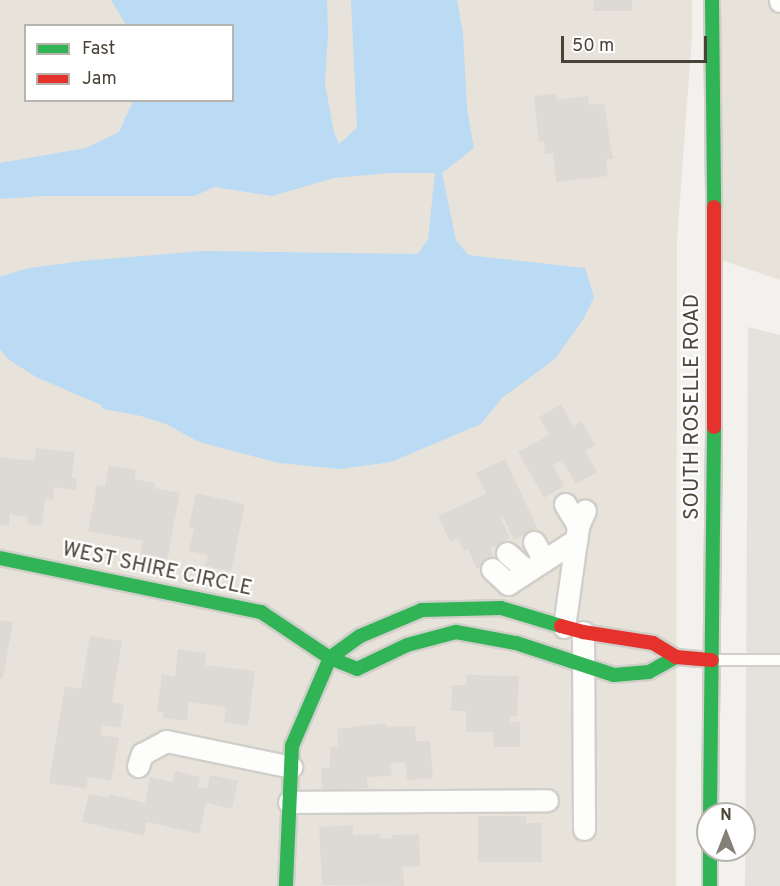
<!DOCTYPE html>
<style>
body{margin:0}
#map{position:relative;width:780px;height:886px;overflow:hidden;background:#f3f1ed;font-family:Overpass,sans-serif}
div>[style]{position:absolute}
[style*='--x']{left:calc(var(--x)*1px);top:calc(var(--y)*1px);width:calc(var(--w)*1px);rotate:calc(var(--a)*1deg)}
.residential>*{inset:0;background:#e7e3da}
.industrial>*{inset:0;background:#e5e1dc}
.water>*{inset:0;background:#bbdaf3}
.building>*{inset:0;background:#dddad5}
.roads{filter:drop-shadow(2px 0 #d1cfca) drop-shadow(-2px 0 #d1cfca) drop-shadow(0 2px #d1cfca) drop-shadow(0 -2px #d1cfca)}
.lane>*{height:10px;margin:-5px;padding:0 5px;transform-origin:5px;border-radius:5px;background:#fdfdfc}
.street>*{height:21px;margin:-10.5px;padding:0 10.5px;transform-origin:10.5px;border-radius:10.5px;background:#fdfdfc}
.fast>*{height:14px;margin:-7px;padding:0 7px;transform-origin:7px;border-radius:7px;background:#30b455}
.jam>*{height:14px;margin:-7px;padding:0 7px;transform-origin:7px;border-radius:7px;background:#e5322d}
span{translate:-50% -50%;white-space:nowrap;text-align:center;line-height:1.15;-webkit-text-stroke:4.5px #fff;paint-order:stroke}
.street-label{font-size:21px;color:#4a4337}
.legend{position:absolute;left:24px;top:24px;width:210px;height:78px;box-sizing:border-box;background:#fff;border:2px solid #b7b4af;margin:0;padding:8px 10px;list-style:none;font-size:18px;color:#4a4337}
.legend li{display:flex;align-items:center;gap:12px;height:30px}
.legend b{width:30px;border:2px solid #b7b4af}
.north{position:absolute;left:696px;top:802px;width:60px;height:60px;box-sizing:border-box;background:#fff;border:2px solid #b7b4af;border-radius:50%;rotate:0deg;font-size:16px;font-weight:700;line-height:24px;text-align:center;color:#4a4337}
.north::after{content:'';display:block;margin:auto;width:21px;height:27px;background:#858077;clip-path:polygon(50% 0,100% 100%,50% 72%,0 100%)}
.scale{position:absolute;left:561px;top:36px;width:146px;height:27px;box-sizing:border-box;border:3px solid #4a4337;border-top:0;padding-left:8px;font-size:18px;line-height:21px;white-space:nowrap;color:#4a4337;-webkit-text-stroke:4px #fff;paint-order:stroke}
</style>
<div id="map">
<div class="residential">
<i style="clip-path:polygon(evenodd,0 0,692px 0,692px 36px,677px 240px,676px 886px,0 886px,0 0,26px 26px,232px 26px,232px 100px,26px 100px,26px 26px)"></i>
<i style="clip-path:polygon(712px 0,780px 0,780px 280px,715px 258px)"></i>
</div>
<div class="industrial">
<i style="clip-path:polygon(748px 327px,780px 335px,780px 886px,745px 886px)"></i>
</div>
<div class="water">
<i style="clip-path:polygon(111px 0,327px 0,328px 33px,325px 84px,334px 132px,339px 144px,357px 128px,351px 0,457px 0,463px 34px,467px 109px,474px 148px,442px 173px,456px 240px,468px 255px,585px 268px,594px 297px,584px 318px,555px 359px,502px 398px,481px 424px,391px 462px,341px 469px,279px 463px,199px 442px,166px 424px,141px 416px,103px 409px,101px 405px,36px 377px,8px 359px,0 349px,0 277px,2px 276px,29px 268px,82px 261px,203px 251px,418px 254px,428px 239px,435px 173px,390px 173px,334px 178px,272px 196px,215px 187px,194px 196px,43px 196px,0 199px,0 163px,86px 148px,119px 132px,133px 101px,232px 100px,232px 26px,126px 25px)"></i>
</div>
<div class="building">
<i style="clip-path:polygon(594px 0,632px 0,632px 11px,593px 11px)"></i>
<i style="clip-path:polygon(556px 94px,557px 100px,588px 96px,589px 105px,604px 103px,613px 159px,606px 159px,608px 176px,556px 182px,553px 153px,545px 154px,544px 141px,539px 142px,534px 96px)"></i>
<i style="clip-path:polygon(561px 404px,573px 426px,582px 421px,595px 445px,585px 451px,597px 472px,576px 484px,562px 460px,553px 465px,564px 486px,544px 498px,518px 452px,549px 435px,539px 417px)"></i>
<i style="clip-path:polygon(36px 448px,75px 452px,72px 477px,77px 478px,76px 490px,54px 487px,53px 500px,45px 499px,42px 526px,27px 524px,28px 517px,10px 514px,9px 526px,0 525px,0 457px,34px 461px)"></i>
<i style="clip-path:polygon(505px 459px,538px 529px,514px 540px,502px 515px,500px 516px,510px 538px,490px 548px,495px 560px,477px 569px,468px 549px,464px 551px,458px 538px,450px 542px,438px 516px,486px 494px,476px 473px)"></i>
<i style="clip-path:polygon(109px 465px,136px 470px,134px 479px,155px 483px,154px 488px,180px 493px,167px 560px,140px 555px,143px 541px,88px 531px,97px 485px,105px 486px)"></i>
<i style="clip-path:polygon(196px 493px,245px 504px,231px 572px,205px 566px,208px 555px,189px 551px,194px 528px,189px 527px)"></i>
<i style="clip-path:polygon(0 620px,13px 622px,3px 678px,0 678px)"></i>
<i style="clip-path:polygon(90px 636px,122px 641px,112px 702px,124px 704px,120px 728px,102px 725px,100px 735px,119px 738px,111px 781px,88px 777px,86px 789px,49px 783px,65px 686px,81px 689px)"></i>
<i style="clip-path:polygon(178px 649px,206px 653px,205px 665px,255px 671px,248px 726px,224px 722px,226px 707px,189px 702px,187px 721px,163px 718px,164px 712px,157px 711px,162px 674px,175px 676px)"></i>
<i style="clip-path:polygon(466px 675px,519px 676px,517px 716px,510px 716px,510px 722px,520px 722px,520px 747px,494px 747px,493px 732px,466px 732px,466px 711px,451px 711px,452px 685px,466px 685px)"></i>
<i style="clip-path:polygon(385px 723px,387px 727px,415px 726px,416px 741px,430px 741px,433px 778px,407px 780px,405px 762px,390px 763px,392px 776px,367px 777px,368px 788px,322px 790px,321px 768px,330px 767px,330px 747px,338px 746px,337px 729px)"></i>
<i style="clip-path:polygon(175px 771px,201px 777px,198px 787px,207px 789px,210px 775px,238px 781px,232px 809px,206px 803px,199px 834px,147px 822px,144px 836px,82px 822px,89px 794px,108px 798px,110px 794px,145px 803px,150px 777px,172px 782px)"></i>
<i style="clip-path:polygon(478px 816px,526px 816px,526px 823px,541px 823px,542px 862px,478px 862px)"></i>
<i style="clip-path:polygon(353px 825px,353px 835px,380px 834px,380px 838px,392px 838px,392px 835px,419px 834px,420px 866px,403px 867px,404px 886px,322px 885px,319px 827px)"></i>
</div>
<div class="roads">
<div class="lane">
<i style="--x:712;--y:660;--w:68;--a:0"></i>
</div>
<div class="street">
<i style="--x:780;--y:0;--w:1;--a:90"></i>
<i style="--x:565;--y:504;--w:26;--a:59"></i>
<i style="--x:534;--y:542;--w:21;--a:61"></i>
<i style="--x:507;--y:553;--w:27;--a:42"></i>
<i style="--x:492;--y:569;--w:22;--a:43"></i>
<i style="--x:508;--y:584;--w:82;--a:-33.1"></i>
<i style="--x:564;--y:627;--w:102;--a:-82.1"></i>
<i style="--x:578;--y:526;--w:17;--a:-66"></i>
<i style="--x:583;--y:632;--w:197;--a:89.7"></i>
<i style="--x:138;--y:766;--w:13;--a:-72"></i>
<i style="--x:142;--y:754;--w:27;--a:-28"></i>
<i style="--x:166;--y:741;--w:128;--a:11.7"></i>
<i style="--x:289;--y:802;--w:258;--a:-0.4"></i>
</div>
<div class="fast">
<i style="--x:712;--y:0;--w:207;--a:89.4"></i>
<i style="--x:0;--y:558;--w:267;--a:11.7"></i>
<i style="--x:261;--y:612;--w:83;--a:33.7"></i>
<i style="--x:330;--y:658;--w:96;--a:113.4"></i>
<i style="--x:292;--y:746;--w:140;--a:92.5"></i>
<i style="--x:561;--y:626;--w:63;--a:-163.3"></i>
<i style="--x:501;--y:608;--w:79;--a:178.5"></i>
<i style="--x:422;--y:610;--w:67;--a:157.2"></i>
<i style="--x:360;--y:636;--w:37;--a:144"></i>
<i style="--x:330;--y:658;--w:29;--a:22"></i>
<i style="--x:357;--y:669;--w:55;--a:-25.6"></i>
<i style="--x:407;--y:645;--w:51;--a:-14.9"></i>
<i style="--x:456;--y:632;--w:61;--a:10.4"></i>
<i style="--x:516;--y:643;--w:103;--a:18.1"></i>
<i style="--x:614;--y:675;--w:35;--a:-5"></i>
<i style="--x:649;--y:672;--w:31;--a:-29"></i>
<i style="--x:710;--y:814;--w:387;--a:-89.4"></i>
<i style="--x:710;--y:850;--w:36;--a:90"></i>
</div>
<div class="jam">
<i style="--x:714;--y:207;--w:220;--a:90"></i>
<i style="--x:561;--y:626;--w:23;--a:15"></i>
<i style="--x:583;--y:632;--w:71;--a:8.9"></i>
<i style="--x:653;--y:643;--w:27;--a:31"></i>
<i style="--x:676;--y:657;--w:36;--a:5"></i>
</div>
</div>
<div class="street-label">
<span style="left:693px;top:407px;rotate:-90deg">SOUTH ROSELLE ROAD</span>
<span style="left:157px;top:570px;rotate:12deg">WEST SHIRE CIRCLE</span>
</div>
<ul class="legend">
<li><b style="height:8px;background:#30b455"></b>Fast</li>
<li><b style="height:8px;background:#e5322d"></b>Jam</li>
</ul>
<div class="north">N</div>
<div class="scale">50 m</div>
</div>
